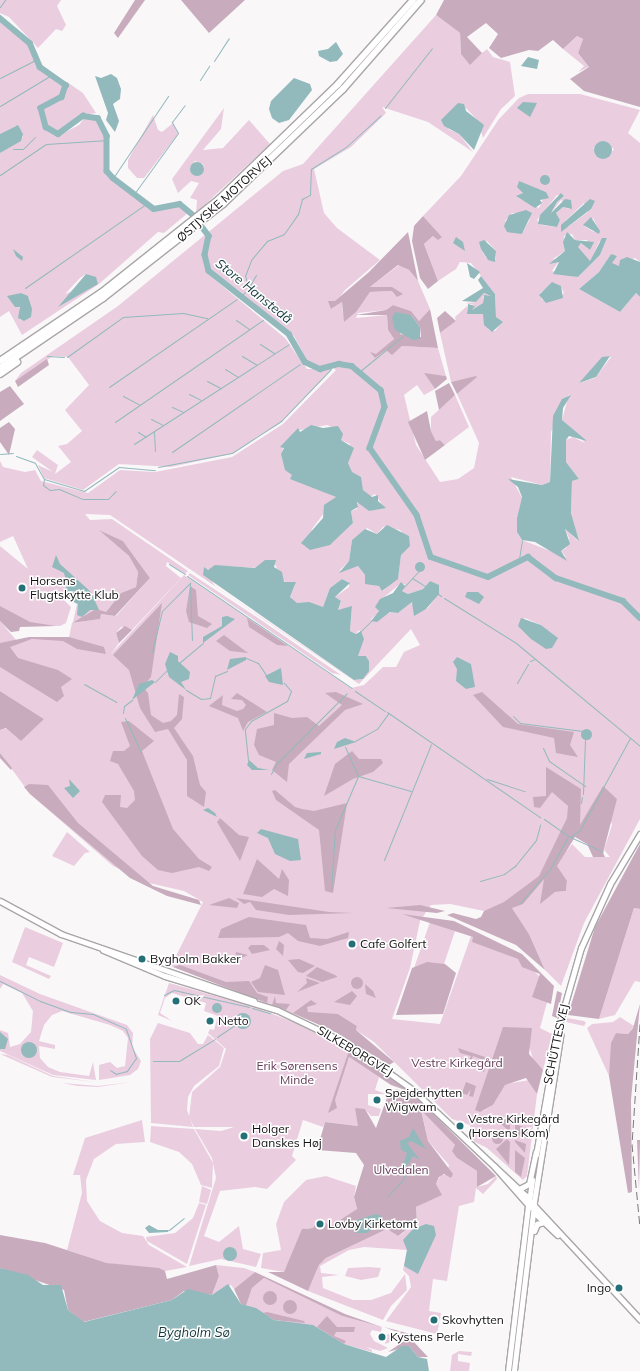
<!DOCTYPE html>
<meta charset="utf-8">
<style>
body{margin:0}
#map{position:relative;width:640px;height:1371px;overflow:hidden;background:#faf7f9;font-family:Mulish,sans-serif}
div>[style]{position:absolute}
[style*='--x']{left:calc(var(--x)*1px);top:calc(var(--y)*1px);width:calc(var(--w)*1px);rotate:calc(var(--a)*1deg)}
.green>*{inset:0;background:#eacee0}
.forest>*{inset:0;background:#c8acbe}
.round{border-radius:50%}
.water>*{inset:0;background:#92b9bc}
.stream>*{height:1px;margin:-0.5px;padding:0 0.5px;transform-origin:0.5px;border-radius:0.5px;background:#92b9bc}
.river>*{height:5.5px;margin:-2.75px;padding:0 2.75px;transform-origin:2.75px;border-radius:2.75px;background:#92b9bc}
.roads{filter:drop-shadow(1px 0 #a9a6a8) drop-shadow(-1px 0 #a9a6a8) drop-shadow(0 1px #a9a6a8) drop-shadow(0 -1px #a9a6a8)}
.secondary>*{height:4.5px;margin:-2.25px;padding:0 2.25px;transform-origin:2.25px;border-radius:2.25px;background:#fff}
.primary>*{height:5px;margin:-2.5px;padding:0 2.5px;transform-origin:2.5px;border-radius:2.5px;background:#fff}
.motorway>*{height:6px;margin:-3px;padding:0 3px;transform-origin:3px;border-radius:3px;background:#fff}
.rail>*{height:1px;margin-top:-0.5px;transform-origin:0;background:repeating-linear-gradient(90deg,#7a787a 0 8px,transparent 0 12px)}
.dots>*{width:11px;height:11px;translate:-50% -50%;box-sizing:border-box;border:2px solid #fff;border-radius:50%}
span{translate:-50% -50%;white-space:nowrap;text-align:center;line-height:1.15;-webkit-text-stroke:3px #fff;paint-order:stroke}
.street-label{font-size:12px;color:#121112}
.poi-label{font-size:12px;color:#121112}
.left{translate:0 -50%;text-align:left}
.right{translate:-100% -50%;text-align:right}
.park-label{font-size:12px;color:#643a57}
.water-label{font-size:13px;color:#143a3d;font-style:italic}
</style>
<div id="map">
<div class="green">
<i style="clip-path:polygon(0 0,61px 0,57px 6px,66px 25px,62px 31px,56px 29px,38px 48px,9px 17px,0 13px)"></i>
<i style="clip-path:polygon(evenodd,436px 15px,460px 33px,461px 54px,482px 53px,487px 49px,493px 57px,510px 62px,515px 96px,501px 109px,483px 138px,478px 121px,466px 108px,448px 129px,459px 134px,473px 152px,428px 122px,382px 107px,386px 113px,351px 147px,314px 169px,324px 213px,337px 228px,380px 260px,345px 290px,331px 309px,342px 302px,343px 315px,357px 311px,370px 292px,392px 291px,392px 287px,370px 287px,399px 265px,409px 270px,418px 281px,430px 309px,419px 321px,411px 311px,393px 305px,386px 310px,358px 313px,356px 318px,387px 315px,388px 330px,394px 339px,375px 357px,386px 349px,392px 354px,402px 346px,438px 348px,446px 376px,425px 374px,435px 389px,424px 395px,417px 385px,404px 395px,416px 445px,440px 482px,458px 479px,474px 468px,479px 443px,457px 394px,476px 377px,451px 382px,440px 333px,456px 321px,455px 317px,467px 306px,467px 314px,483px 314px,489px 330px,495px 331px,502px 322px,496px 317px,495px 294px,471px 263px,460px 262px,456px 269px,438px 281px,424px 244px,433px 236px,442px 237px,423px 216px,461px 176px,499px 119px,519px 98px,528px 94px,580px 94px,640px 110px,628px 133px,640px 143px,640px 262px,635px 258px,619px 266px,612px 264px,610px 260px,616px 257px,611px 254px,599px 272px,579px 289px,620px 312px,636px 293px,640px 297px,640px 819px,584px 923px,561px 986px,545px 970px,529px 934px,512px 908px,484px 911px,450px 904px,431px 905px,420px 921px,410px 968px,392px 1019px,440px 1024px,471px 936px,520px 957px,551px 988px,540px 1028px,552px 1034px,543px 1070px,534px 1063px,528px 1042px,478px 1101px,483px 1111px,493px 1105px,505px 1084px,530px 1080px,537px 1094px,527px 1176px,523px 1180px,487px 1148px,473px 1141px,470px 1125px,452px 1119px,374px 1042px,356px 1030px,357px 1026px,338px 1014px,320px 1014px,316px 1023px,171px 966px,203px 902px,184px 891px,149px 883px,113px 866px,30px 794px,0 753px,0 730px,44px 719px,0 691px,0 621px,16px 640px,69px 637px,72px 623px,99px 619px,100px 614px,116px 616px,150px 578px,123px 541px,101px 531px,129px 556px,138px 572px,136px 587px,121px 593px,106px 612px,73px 622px,77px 604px,60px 596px,71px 607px,66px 623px,60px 626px,19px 625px,0 609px,0 546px,28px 569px,13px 536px,0 542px,0 461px,3px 467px,25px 472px,35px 470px,41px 481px,88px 493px,120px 470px,155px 472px,232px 457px,283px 424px,336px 370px,332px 367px,313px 369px,305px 364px,307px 361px,294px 336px,211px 272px,208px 274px,285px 338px,307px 369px,332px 369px,282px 422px,231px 454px,171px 467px,119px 464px,83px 490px,44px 478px,38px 465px,53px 472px,32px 457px,37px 450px,58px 465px,55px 474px,71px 462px,58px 446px,67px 444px,82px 431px,65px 410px,89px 385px,68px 357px,53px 356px,15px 381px,21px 373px,118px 306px,283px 171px,303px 164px,436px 15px,603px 142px,614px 149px,607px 158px,593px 148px,603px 142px,436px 15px,518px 182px,546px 192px,539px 208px,517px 197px,523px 193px,518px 182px,436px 15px,557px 195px,564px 196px,557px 202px,551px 213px,561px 200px,570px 209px,563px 207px,556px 213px,560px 220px,557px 227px,541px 225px,537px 220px,557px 195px,436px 15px,584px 203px,588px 212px,568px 227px,565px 221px,584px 203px,436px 15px,512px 213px,521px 213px,530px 219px,522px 234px,505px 221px,512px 213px,436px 15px,593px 218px,598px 228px,594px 232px,584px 226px,593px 218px,436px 15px,572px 234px,575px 240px,587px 240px,590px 250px,581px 243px,577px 247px,590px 262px,599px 242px,607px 238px,600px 255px,578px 277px,552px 271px,559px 261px,553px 259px,565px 251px,564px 236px,572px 234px,436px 15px,487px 241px,496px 251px,496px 260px,486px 258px,481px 249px,487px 241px,436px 15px,554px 283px,561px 287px,564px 293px,559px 298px,542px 300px,540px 293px,554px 283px,436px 15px,608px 356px,611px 357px,595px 378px,579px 383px,608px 356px,436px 15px,569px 394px,562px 420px,585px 443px,573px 437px,566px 440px,566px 462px,579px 479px,572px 481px,571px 513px,578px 541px,565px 529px,569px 538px,566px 548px,561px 551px,566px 557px,522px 540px,517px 532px,517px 518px,522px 498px,511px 477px,542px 485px,550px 482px,551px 432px,569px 394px,436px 15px,327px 425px,340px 431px,341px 440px,350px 444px,348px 464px,351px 472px,363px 490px,370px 497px,375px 494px,383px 506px,369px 511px,358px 501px,357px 509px,351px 511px,353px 523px,332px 543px,311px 549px,308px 548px,312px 529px,336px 497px,294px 479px,282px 458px,283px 447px,295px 431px,327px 425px,436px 15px,85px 514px,110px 515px,359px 684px,411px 629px,420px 645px,404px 652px,396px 667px,383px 667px,364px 685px,351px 688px,184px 575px,111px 654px,119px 643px,116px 633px,121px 627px,132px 630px,181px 578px,166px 566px,167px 562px,185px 574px,188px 571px,112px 519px,90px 520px,85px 514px,436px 15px,383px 527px,400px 530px,409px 541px,401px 555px,398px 577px,383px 591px,379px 586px,365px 582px,365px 575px,358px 566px,339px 571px,349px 561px,352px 540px,367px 528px,377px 534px,383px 527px,436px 15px,273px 560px,283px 581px,295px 585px,290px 597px,297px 604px,323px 607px,330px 588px,342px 579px,349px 582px,349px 587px,335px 597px,341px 602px,338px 610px,352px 607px,350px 631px,356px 634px,359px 630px,363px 637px,358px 656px,367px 657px,369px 662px,363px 679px,354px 680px,292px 638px,215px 586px,205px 571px,205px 568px,207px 570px,221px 566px,259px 568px,273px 560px,436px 15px,430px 581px,437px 586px,438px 594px,428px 608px,418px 612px,412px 602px,398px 613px,391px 612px,381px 618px,370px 620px,378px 613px,383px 598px,400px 584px,405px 584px,402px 591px,408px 594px,423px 589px,430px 581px,436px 15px,525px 618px,541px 625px,555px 636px,518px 626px,525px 618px,436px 15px,603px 786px,612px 825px,604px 850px,610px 857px,585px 857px,572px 844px,566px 852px,603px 786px,436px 15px,558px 870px,567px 882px,566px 891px,555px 892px,540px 903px,558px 870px)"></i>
<i style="clip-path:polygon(evenodd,0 16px,34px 46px,44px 69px,64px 85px,61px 97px,40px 109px,47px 130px,58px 136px,79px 125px,85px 117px,95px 117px,106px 136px,106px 166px,112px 178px,155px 210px,182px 206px,189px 212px,164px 233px,158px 232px,99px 284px,22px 335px,9px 311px,0 317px,0 153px,23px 137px,16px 126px,0 134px,0 16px,86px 274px,98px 281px,65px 294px,80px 278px,86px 274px,0 16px,21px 293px,29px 298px,30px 308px,20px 321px,21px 309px,9px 297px,21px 293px)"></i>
<i style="clip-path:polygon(577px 36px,583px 39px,578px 53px,589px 67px,578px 72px,584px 66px,563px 49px)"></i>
<i style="clip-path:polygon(67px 82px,83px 93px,96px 113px,83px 115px,75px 124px,58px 134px,43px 122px,41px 111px,62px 98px)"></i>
<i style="clip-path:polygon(evenodd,224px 108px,221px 129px,203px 150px,223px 148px,249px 120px,270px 144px,196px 213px,197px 200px,190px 198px,199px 183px,191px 181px,178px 193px,172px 179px,224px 108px,195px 161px,203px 164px,204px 169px,190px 168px,195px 161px)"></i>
<i style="clip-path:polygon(153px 115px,158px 130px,162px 132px,173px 123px,178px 134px,144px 178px,137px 178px,128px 168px,128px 160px)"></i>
<i style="clip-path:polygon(484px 293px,491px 296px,483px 296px,483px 303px,471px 311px,474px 305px,466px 303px,476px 302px)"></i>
<i style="clip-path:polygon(455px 395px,469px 427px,445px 445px,440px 440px,436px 441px,431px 431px,431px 417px)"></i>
<i style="clip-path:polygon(190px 573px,261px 620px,341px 675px,332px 673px,188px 575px)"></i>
<i style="clip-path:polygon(67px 832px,90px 852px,85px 853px,74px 866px,52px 856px)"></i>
<i style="clip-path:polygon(634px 908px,640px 909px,640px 982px,635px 981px,615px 1015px,599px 1019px)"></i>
<i style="clip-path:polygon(430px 922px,455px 931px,444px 964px,414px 968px)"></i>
<i style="clip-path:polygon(25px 927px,63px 943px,54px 967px,29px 957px,26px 965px,51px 976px,49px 979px,12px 962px)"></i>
<i style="clip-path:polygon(0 975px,40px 994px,127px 1025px,133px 1033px,132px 1047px,141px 1061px,138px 1069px,130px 1075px,99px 1080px,99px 1065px,110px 1062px,117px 1068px,125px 1066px,128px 1038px,123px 1031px,110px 1025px,62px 1011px,52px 1015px,44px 1025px,39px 1041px,55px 1045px,55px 1049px,39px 1046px,40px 1058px,48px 1067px,60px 1072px,89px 1076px,93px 1062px,96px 1080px,53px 1075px,0 1051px,0 1030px,8px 1033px,10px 1047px,20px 1044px,31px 1032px,33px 1011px,22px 993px,3px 984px,0 989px)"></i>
<i style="clip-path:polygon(169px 983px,252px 1006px,306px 1027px,349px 1050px,329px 1112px,349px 1057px,379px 1077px,375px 1090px,386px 1094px,368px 1094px,368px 1105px,381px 1109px,379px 1116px,371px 1116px,365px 1109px,358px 1126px,325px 1122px,323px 1127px,303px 1120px,292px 1156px,296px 1160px,267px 1189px,255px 1187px,220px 1191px,204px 1236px,219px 1242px,239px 1226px,243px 1249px,261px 1254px,256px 1267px,221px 1259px,189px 1266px,216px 1178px,212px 1158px,195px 1129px,221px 1131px,234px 1127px,194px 1127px,189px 1117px,192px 1092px,220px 1067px,226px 1049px,208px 1033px,210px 1029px,214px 1030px,218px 1016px,204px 1011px,206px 1003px,172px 993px,165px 998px,160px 1013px,172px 1021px,158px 1015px)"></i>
<i style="clip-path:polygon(620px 1017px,634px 1026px,628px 1034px,616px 1033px,609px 1076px,587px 1028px,592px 1024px,613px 1022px)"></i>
<i style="clip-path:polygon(567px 1018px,584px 1021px,586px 1023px,584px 1026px,566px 1022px)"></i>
<i style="clip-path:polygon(158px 1023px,190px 1033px,198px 1044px,203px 1044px,208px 1035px,224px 1048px,219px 1066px,194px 1086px,188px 1097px,187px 1110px,193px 1127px,151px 1123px,150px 1039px)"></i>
<i style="clip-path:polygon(0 1054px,8px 1055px,53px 1076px,95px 1082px,52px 1077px)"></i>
<i style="clip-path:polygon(132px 1082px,98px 1087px,78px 1086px,62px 1083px,98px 1086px)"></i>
<i style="clip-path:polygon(421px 1109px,455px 1145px,457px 1158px,477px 1171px,477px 1187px,488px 1184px,496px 1176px,497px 1179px,483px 1194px,476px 1188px,474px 1202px,459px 1206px,447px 1281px,433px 1279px,429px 1311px,441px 1313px,437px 1334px,386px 1321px,411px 1287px,409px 1276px,403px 1270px,407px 1250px,364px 1247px,349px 1250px,320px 1266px,321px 1273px,339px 1275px,322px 1277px,323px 1288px,353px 1300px,371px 1300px,391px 1293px,405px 1274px,407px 1290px,391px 1306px,383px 1320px,308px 1291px,319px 1265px,326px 1258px,387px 1229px,398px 1236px,403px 1233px,417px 1221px,416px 1207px,439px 1196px,436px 1184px,441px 1175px,446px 1175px,449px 1165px,428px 1141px)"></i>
<i style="clip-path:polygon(142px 1120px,145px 1142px,116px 1144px,94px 1159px,86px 1180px,87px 1201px,100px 1221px,122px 1233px,143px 1236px,149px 1245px,187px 1267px,165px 1271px,107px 1263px,67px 1250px,82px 1193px,80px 1175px,73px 1175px,85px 1138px)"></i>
<i style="clip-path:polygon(151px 1126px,194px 1129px,213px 1163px,212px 1188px,201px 1185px,192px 1164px,179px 1152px,150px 1142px)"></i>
<i style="clip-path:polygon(326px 1176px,356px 1186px,354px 1197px,357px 1210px,331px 1226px,318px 1218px,313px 1228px,306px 1228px,284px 1272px,261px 1268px,263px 1253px,281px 1250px,276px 1224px,284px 1202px,306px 1180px)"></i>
<i style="clip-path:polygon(202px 1186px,211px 1190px,207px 1204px,199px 1202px)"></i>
<i style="clip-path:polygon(199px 1203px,206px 1205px,187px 1264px,147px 1241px,146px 1237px,175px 1233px,193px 1218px)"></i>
<i style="clip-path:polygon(216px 1265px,244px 1268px,255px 1272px,234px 1289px,231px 1285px,212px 1295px,219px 1276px)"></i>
<i style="clip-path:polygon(369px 1267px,381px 1268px,378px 1277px,361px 1280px,345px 1276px,348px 1268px)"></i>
<i style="clip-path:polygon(264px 1278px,342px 1316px,382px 1327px,381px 1332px,372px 1330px,370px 1334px,374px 1341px,388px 1348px,380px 1351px,366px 1347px,372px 1350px,372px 1352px,344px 1344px,320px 1330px,286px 1323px,246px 1306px,252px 1288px)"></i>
<i style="clip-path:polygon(387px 1334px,400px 1337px,401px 1338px,385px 1344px)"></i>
<i style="clip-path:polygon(459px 1351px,472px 1352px,471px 1356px,458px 1354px,458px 1361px,470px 1363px,469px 1371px,450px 1371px,452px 1355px)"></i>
</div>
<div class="forest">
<i style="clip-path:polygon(135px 0,145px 0,118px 38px,114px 33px)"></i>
<i style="clip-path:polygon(181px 0,245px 0,209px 33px)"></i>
<i style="clip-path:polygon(444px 0,640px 0,640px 107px,584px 91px,570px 79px,589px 67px,578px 53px,583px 39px,577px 36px,563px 49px,553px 40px,538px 51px,529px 50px,501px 58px,489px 48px,498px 34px,486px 23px,467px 37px,482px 53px,470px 65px,461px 54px,460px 33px,436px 15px)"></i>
<i style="clip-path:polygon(423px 216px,442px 237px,438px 240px,433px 236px,424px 244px,438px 281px,428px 289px,420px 278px,412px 241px,414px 226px)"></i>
<i style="clip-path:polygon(408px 232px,418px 281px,409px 270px,398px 265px,370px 287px,392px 287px,403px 294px,397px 297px,392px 291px,370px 292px,357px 311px,344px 322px,342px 302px,331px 309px,328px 301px,335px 301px,369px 272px)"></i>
<i style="clip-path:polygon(evenodd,393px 305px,411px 311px,419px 321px,430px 309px,438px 348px,402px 346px,392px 355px,386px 350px,375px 358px,370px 352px,376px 354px,394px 339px,388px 330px,387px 315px,356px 315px,386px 310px,393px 305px,411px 315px,420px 327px,421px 337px,400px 334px,411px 315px)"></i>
<i style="clip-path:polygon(445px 311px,456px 321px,440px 333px,437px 318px)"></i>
<i style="clip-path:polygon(47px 359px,49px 365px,18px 387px,15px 381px)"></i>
<i style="clip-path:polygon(424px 373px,446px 376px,447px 379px,435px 389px)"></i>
<i style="clip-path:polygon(476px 376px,477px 377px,457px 394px,451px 382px)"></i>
<i style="clip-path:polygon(449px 383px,455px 395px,439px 410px,435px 391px)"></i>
<i style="clip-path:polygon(10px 386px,24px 404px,0 421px,0 392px)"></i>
<i style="clip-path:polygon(427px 411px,431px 431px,436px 441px,440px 440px,445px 445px,425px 460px,408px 422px)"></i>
<i style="clip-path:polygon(9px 422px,15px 429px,9px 455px,0 442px,0 428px)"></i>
<i style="clip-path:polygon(99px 530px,123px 541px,150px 578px,115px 616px,101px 614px,100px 619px,72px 623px,96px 609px,106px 612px,121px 593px,136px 587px,138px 572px,129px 556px)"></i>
<i style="clip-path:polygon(190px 586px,196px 590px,198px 616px,212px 624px,207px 628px,189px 622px,186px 611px)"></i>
<i style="clip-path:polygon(162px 603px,151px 677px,143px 687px,148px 693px,151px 715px,163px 723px,171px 721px,177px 715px,179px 694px,184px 697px,182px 719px,174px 728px,193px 756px,200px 785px,206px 792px,204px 807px,187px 796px,187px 760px,168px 729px,155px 732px,140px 708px,129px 670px,113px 655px)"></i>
<i style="clip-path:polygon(0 606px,30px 622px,56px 626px,20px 627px,19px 631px,11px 632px,0 621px)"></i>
<i style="clip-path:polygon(247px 618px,288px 646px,277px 645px,249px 627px)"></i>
<i style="clip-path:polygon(125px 626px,132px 630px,119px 643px,116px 633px)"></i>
<i style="clip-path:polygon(224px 635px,248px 653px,230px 651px,216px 641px)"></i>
<i style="clip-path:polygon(29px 637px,69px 637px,104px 647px,106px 654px,77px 649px,63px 641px,32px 639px,10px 647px,18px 658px,58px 670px,72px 679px,61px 687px,64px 696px,57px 702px,0 667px,0 643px)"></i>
<i style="clip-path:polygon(0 691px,44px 719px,21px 741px,6px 728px,0 730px)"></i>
<i style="clip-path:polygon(336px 692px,363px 704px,345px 710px,289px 764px,287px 782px,272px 770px,276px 762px,259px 755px,254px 745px,257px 729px,274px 725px,274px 713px,292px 718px,307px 717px,319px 726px,342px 705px,325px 693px)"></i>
<i style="clip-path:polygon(482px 692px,518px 724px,574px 732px,570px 745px,578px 757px,556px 753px,554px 738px,503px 727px,473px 695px)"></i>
<i style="clip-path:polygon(237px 693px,267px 712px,248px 722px,243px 731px,238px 718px,209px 706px,223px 695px,222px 705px,237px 711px,243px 709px,246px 705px,242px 700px,231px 699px)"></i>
<i style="clip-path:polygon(129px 721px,154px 741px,142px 751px,173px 829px,199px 859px,212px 867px,209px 871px,199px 867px,172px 873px,158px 870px,142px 856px,102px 802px,105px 795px,121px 795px,120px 807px,127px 808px,135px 800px,134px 791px,118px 764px,110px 761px,113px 751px,124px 751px,130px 746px,121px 722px)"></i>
<i style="clip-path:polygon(352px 751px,359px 759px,381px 759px,383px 763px,373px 772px,353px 779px,324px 796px,335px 764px)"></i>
<i style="clip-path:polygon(0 753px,12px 768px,11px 770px,0 758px)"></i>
<i style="clip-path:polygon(546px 767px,581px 789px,580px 825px,603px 786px,617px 799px,603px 853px,605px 857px,593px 857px,587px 844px,575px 837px,557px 866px,567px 881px,566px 891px,555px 892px,540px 904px,544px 879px,523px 904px,512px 908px,529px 934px,545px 970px,516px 945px,447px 915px,453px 913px,476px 919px,481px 917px,484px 911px,504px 902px,539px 876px,567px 818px,568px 806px,552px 792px,540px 808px,534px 807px,533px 797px,546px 796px)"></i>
<i style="clip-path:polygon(29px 784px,48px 785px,78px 823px,153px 886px,199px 900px,201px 905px,167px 896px,130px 878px,30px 794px,24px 787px)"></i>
<i style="clip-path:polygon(275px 790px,295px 807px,302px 809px,314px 811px,347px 803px,333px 893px,325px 891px,319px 830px,276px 800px,272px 791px)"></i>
<i style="clip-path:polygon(220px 818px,239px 835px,249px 837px,240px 861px,217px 822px)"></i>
<i style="clip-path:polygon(640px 844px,640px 909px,634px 908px,599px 1019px,568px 1015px,595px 927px)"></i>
<i style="clip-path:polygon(257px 859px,279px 879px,282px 869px,289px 880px,288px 896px,274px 889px,262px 897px,243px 894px)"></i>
<i style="clip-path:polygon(229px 898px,239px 903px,237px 908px,209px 905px)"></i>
<i style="clip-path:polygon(236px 898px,329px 912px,353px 913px,289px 915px,256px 910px,250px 902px,244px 904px)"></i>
<i style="clip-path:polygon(420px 905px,445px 911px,437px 913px,386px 908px)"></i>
<i style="clip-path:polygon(402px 914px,454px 921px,522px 954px,554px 986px,551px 1004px,532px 997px,540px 974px,522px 967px,518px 959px,472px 942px,473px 937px)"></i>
<i style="clip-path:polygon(249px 917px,306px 925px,310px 938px,327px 939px,349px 932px,348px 938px,320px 946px,298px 941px,288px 933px,279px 937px,218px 938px,221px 929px)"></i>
<i style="clip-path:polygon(279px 941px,284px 945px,283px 956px,276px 949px)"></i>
<i style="clip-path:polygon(251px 945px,264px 945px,270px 950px,252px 954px,248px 948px)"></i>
<i style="clip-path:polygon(236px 952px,248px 955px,235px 961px)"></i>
<i style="clip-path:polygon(299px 959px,315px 966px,303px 973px,298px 972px,288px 960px)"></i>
<i style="clip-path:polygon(427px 962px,445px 964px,456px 973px,443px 1014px,396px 1015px,412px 968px)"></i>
<i style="clip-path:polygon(180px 965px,226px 982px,249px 981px,257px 993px,268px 997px,267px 1003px,173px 967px)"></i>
<i style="clip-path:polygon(265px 965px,278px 970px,285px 995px,258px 992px,251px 982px,260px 978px)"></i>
<i style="clip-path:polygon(317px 967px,337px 976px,337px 977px,322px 982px,306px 976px)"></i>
<i class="round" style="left:351px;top:977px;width:12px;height:12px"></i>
<i style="clip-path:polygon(306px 978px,320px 983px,297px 992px,307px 983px)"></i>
<i style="clip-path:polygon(365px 984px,373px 991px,376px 998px,366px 994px)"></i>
<i style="clip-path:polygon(352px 991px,357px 996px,350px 1005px,334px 1002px)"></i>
<i style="clip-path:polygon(557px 991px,562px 993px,557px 1018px,552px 1016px)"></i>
<i style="clip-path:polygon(275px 996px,276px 1003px,290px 1004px,286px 1010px,272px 1005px)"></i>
<i style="clip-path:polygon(311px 1000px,317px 1004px,307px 1007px,308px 1012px,338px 1014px,357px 1026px,356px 1030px,394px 1062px,389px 1065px,337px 1033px,293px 1013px)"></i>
<i style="clip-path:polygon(640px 1004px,631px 1100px,632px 1192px,628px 1193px,609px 1076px,611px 1043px,616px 1033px,628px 1034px,633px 1028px)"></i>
<i style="clip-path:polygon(503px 1027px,532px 1028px,529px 1054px,543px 1070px,537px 1094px,526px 1078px,505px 1085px,493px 1105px,480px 1112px,475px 1110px)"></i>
<i style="clip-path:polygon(458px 1048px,488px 1058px,484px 1072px,476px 1069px,483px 1069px,486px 1061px,473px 1056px,470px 1064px,475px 1069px,466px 1066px,471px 1056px,460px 1053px)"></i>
<i style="clip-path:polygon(349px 1050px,386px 1074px,408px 1091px,391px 1085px,349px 1057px,335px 1100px,337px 1108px,328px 1113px)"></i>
<i style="clip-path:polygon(466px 1082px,476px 1086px,473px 1097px,469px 1096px,471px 1089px,467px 1095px,462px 1093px)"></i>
<i style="clip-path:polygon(396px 1089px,416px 1097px,496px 1176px,477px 1187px,477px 1171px,457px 1158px,452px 1151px,455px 1145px,421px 1110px,428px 1141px,453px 1174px,451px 1178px,444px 1174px,439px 1177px,436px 1184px,442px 1195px,416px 1207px,417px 1221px,413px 1225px,398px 1236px,387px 1229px,326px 1258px,319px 1265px,308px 1291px,268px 1272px,284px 1272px,302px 1229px,313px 1228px,318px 1218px,331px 1226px,357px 1209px,354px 1197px,364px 1165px,356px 1153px,317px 1150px,325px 1122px,358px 1126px,355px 1108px,365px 1109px,376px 1128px,388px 1095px)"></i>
<i style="clip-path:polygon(505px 1119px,510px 1121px,510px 1132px,499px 1122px)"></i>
<i style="clip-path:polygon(515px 1124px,529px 1129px,528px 1139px,515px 1134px)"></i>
<i class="round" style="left:491.5px;top:1132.5px;width:11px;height:11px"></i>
<i style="clip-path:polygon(507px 1139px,510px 1142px,509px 1165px,496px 1149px)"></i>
<i style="clip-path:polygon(515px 1140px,526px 1144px,525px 1153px,515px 1142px)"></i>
<i style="clip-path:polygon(637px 1140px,640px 1140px,639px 1190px,638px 1163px)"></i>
<i style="clip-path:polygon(515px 1150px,525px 1158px,521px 1177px,515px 1172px)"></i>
<i style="clip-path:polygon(0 1235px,45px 1243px,107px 1263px,159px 1268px,165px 1271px,167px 1279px,216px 1265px,219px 1276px,212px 1295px,184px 1291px,172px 1300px,83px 1322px,68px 1310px,64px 1290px,0 1268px)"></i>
<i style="clip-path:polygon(255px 1272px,345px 1314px,382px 1327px,342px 1316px,264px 1278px,252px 1288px,246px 1306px,241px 1304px,234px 1289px)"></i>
<i class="round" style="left:263px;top:1291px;width:14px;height:14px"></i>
<i class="round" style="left:283px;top:1300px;width:14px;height:14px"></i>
<i style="clip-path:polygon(267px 1312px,304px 1321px,305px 1323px,274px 1320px,263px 1313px)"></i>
<i style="clip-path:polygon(327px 1316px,337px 1327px,355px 1327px,354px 1332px,336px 1332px,334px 1336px,346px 1341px,344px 1344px,317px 1327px)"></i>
<i style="clip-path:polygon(384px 1327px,433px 1340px,433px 1341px,416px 1339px)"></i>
<i style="clip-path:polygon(407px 1339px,412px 1340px,428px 1357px,418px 1357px,409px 1346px,388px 1352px)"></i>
</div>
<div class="water">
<i style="clip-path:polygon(336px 42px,343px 54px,337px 61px,330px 62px,319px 56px,318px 51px,328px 49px)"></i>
<i style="clip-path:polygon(528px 57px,539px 60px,537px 69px,521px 66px)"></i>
<i style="clip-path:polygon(111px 74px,117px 78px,121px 89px,120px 99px,113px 104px,119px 121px,115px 132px,106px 120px,108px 113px,95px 76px,101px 78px)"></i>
<i style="clip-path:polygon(294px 78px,310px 84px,312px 90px,289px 120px,279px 123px,272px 118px,269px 109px,271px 101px)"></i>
<i style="clip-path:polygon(523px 102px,537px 103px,530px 117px,517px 108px)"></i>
<i style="clip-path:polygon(458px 103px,464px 104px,466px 111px,484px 125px,474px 150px,459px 134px,444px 126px,441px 120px)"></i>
<i style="clip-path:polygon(18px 125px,23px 134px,21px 141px,0 153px,0 134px)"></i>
<i class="round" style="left:594px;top:141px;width:18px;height:18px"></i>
<i class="round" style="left:190px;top:162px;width:14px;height:14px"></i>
<i class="round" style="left:540px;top:175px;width:10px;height:10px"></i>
<i style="clip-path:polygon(519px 181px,546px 192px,549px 198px,540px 200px,542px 203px,535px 208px,516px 196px,523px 193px,517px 187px)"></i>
<i style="clip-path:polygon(561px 193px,564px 196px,557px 202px,551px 213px,565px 199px,571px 200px,572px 209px,563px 207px,556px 213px,560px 220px,557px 227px,538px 224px,540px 215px)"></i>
<i style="clip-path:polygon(590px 199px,595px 201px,591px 209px,561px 232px,561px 225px)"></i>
<i style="clip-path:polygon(526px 210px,532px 213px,522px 234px,507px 232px,504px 226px,509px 215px)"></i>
<i style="clip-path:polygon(591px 217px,600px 231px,599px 234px,583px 225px)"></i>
<i style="clip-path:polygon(567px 232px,575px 240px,594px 242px,590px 250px,581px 243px,578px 247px,590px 261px,602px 238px,607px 238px,600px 255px,578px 277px,553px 274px,559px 262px,549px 264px,565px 251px,563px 242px)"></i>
<i style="clip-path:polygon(456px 237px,463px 242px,465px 251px,453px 243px)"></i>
<i style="clip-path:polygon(484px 240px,496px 251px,495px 262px,488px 260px,481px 249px,479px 242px)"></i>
<i style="clip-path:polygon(13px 249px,23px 257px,22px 261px,16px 256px)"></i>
<i style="clip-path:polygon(611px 254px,617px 256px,612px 263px,619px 266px,620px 260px,627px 257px,640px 262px,640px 297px,636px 293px,620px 312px,579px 289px,599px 272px)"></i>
<i style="clip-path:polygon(467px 263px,480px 272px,474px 279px,470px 277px)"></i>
<i style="clip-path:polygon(86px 274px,96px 277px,98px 284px,58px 307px)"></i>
<i style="clip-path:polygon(481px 276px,495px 294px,496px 317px,503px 322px,492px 332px,484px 325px,483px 314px,467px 314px,468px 304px,475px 306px,472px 310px,483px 303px,484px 295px,491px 296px,484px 293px,476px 302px,462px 301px,483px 288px,478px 280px)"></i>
<i style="clip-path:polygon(552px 282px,561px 286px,563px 298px,546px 303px,539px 295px)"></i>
<i style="clip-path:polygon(21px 293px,28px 296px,32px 309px,31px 317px,24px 321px,18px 318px,20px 307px,15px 307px,7px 296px)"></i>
<i style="clip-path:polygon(395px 312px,411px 315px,420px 327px,420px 339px,413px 340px,395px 330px,392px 318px)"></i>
<i style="clip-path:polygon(610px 356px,596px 377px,579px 383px,602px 357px)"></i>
<i style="clip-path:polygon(571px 395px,563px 408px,562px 420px,587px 441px,569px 436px,566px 440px,566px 462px,579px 479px,572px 481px,571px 513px,579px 541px,565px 529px,570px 544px,561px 551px,567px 561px,535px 542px,522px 540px,517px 532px,517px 518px,522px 497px,518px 487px,508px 479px,542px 485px,550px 482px,553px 416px,562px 399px)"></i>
<i style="clip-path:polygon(311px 425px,323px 428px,338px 426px,343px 434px,341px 440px,354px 448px,348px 463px,352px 472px,361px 477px,363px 490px,372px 497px,378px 495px,378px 501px,386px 508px,369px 511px,357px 502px,358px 507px,351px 511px,353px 523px,330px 545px,310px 550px,301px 543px,323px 518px,324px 505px,336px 497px,290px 479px,292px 475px,285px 470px,281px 454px,284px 448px,280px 447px,298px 428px,300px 432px)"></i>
<i style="clip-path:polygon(387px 525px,409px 536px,410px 546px,401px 555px,398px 579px,382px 591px,379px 586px,365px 584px,365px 575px,358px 566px,339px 573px,349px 561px,352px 540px,365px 529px,377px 534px)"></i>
<i style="clip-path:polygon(56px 555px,60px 564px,91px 592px,99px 610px,90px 610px,82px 617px,77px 615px,78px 604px,63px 596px,67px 584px,64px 573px,52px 567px)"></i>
<i style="clip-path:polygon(265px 560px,276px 560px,274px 567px,282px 572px,284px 582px,296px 582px,290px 597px,297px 603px,309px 602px,323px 607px,330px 588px,342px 579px,350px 583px,335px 597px,341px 601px,338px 610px,352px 606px,350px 631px,356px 634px,361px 631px,364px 639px,358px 656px,366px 656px,369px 661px,369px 671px,363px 679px,354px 680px,203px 575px,204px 567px,208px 570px,215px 565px,255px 568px)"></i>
<i class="round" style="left:415px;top:562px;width:10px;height:10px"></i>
<i style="clip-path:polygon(430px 581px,439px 585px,439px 594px,426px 609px,414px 616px,412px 602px,398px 613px,390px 612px,377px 622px,371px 621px,379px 611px,375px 607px,380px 599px,393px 593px,401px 582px,405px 586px,402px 591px,408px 594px,423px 589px)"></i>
<i style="clip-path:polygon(467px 592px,478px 592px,484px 597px,479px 604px,465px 597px)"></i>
<i style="clip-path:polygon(227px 616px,235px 619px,203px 643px,203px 637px,222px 626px,222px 617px)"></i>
<i style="clip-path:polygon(521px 618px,541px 625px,558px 638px,552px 648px,546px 649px,531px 639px,518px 626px)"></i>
<i style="clip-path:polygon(170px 652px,178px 656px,178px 661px,190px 672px,189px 679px,181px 682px,186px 690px,169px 677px,165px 664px)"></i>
<i style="clip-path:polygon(246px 657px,246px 660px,227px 670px,230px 659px)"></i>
<i style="clip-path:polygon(457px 657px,471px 664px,475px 687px,466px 689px,456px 681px,457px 669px,453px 662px)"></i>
<i style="clip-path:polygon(281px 668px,283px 685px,269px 682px,265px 676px)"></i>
<i style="clip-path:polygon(152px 680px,155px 682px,132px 700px,139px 684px)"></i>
<i class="round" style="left:580.5px;top:728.5px;width:11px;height:11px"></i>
<i style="clip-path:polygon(345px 738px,356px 742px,334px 749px,337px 742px)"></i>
<i style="clip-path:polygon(321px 752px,321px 754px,304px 759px,307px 753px)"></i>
<i style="clip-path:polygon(249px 760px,258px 768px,269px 770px,252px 770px,247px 765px)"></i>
<i style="clip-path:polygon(69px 779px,80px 791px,73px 798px,64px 788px,70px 786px)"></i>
<i style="clip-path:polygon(208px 808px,215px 813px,217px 817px,203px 810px)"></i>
<i style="clip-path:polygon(261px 829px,298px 839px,301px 860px,290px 861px,275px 854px,268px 838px,257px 833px)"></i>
<i class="round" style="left:212px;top:1003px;width:10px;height:10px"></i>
<i class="round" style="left:235px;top:1013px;width:16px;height:16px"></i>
<i style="clip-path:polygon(0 1032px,8px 1039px,5px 1049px,0 1049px)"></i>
<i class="round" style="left:21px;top:1042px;width:16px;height:16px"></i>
<i style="clip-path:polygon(413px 1128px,426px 1149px,411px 1141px,407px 1143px,420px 1160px,413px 1156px,407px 1166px,402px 1167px,407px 1153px,401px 1150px,400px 1141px,409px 1137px)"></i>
<i style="clip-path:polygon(376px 1214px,382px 1216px,381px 1221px,367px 1233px,355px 1233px,362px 1226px,349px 1230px,354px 1221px)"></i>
<i style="clip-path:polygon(426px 1224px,434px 1226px,436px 1235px,418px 1274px,404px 1266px,407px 1250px,403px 1240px,413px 1229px)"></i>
<i style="clip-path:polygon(149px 1225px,158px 1230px,169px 1230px,168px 1232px,149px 1233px,145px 1228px)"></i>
<i class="round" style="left:223px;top:1247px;width:14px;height:14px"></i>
<i style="clip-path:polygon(0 1268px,28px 1275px,43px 1285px,61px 1285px,68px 1310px,84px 1322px,172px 1300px,188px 1289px,212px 1295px,228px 1284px,241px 1304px,256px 1308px,274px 1320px,313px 1325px,344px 1344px,386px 1357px,402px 1346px,409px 1346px,418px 1357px,427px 1359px,429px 1371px,0 1371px)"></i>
</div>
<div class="stream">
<i style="--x:0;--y:7;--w:9;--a:-54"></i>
<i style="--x:0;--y:21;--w:3;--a:-18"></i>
<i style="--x:214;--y:61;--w:27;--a:-57"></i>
<i style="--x:0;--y:78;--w:37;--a:-27"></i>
<i style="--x:33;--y:61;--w:8;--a:-60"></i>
<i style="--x:200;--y:80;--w:17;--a:-57"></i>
<i style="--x:0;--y:106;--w:62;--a:-31.1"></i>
<i style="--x:385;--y:108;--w:76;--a:-51.9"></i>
<i style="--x:13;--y:149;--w:10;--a:0"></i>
<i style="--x:23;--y:149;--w:17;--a:-45"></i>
<i style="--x:0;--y:175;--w:55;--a:-34"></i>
<i style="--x:46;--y:144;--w:62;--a:-3.7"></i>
<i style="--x:113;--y:178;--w:99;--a:-56.1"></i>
<i style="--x:134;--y:194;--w:75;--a:-54.2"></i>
<i style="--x:178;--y:133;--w:13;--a:-119"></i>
<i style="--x:172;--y:122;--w:21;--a:-53"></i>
<i style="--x:249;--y:287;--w:14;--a:-60"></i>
<i style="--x:25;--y:288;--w:147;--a:-34.8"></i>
<i style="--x:240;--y:297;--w:13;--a:-45"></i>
<i style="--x:249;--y:288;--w:13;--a:-108"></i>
<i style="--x:245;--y:276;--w:17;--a:-69"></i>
<i style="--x:251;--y:260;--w:25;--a:-50"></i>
<i style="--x:267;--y:241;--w:18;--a:-22"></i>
<i style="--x:284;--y:234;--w:24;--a:-55"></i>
<i style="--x:298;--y:214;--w:16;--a:-75"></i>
<i style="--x:302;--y:199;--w:9;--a:-27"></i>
<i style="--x:310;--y:195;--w:26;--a:-88"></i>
<i style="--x:311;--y:169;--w:41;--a:-32.2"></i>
<i style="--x:346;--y:147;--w:47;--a:-42.4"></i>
<i style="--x:266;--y:318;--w:1;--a:-45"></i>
<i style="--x:236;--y:320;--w:16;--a:35"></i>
<i style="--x:292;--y:343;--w:4;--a:-34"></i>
<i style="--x:260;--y:344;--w:17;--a:33"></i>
<i style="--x:47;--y:356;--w:17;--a:3"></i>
<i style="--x:242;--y:356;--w:17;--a:31"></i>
<i style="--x:67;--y:357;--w:69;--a:-35.5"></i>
<i style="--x:123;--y:317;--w:60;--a:-3.8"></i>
<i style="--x:183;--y:313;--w:25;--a:12"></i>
<i style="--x:303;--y:362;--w:1;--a:-45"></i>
<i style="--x:334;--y:367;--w:3;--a:-45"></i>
<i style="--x:225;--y:369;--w:15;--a:32"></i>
<i style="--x:359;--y:372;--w:57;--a:-39.3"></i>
<i style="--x:207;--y:381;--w:15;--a:28"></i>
<i style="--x:109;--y:387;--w:155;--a:-34.5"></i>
<i style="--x:189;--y:394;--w:13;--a:27"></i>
<i style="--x:123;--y:396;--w:19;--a:28"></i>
<i style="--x:172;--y:407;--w:12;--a:24"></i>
<i style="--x:151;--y:419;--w:13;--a:27"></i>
<i style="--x:115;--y:422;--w:180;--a:-34.6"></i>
<i style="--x:138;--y:432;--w:9;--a:32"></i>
<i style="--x:154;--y:432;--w:19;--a:87"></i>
<i style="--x:134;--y:444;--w:184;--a:-32.8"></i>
<i style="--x:172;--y:452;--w:155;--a:-34.5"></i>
<i style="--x:0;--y:454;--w:13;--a:-4"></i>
<i style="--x:16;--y:456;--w:20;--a:20"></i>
<i style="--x:35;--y:463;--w:18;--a:61"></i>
<i style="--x:44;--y:479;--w:42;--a:16.7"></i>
<i style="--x:84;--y:491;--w:42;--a:-34.4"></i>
<i style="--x:119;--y:467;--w:36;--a:5"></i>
<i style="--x:158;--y:467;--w:75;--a:-10.7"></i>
<i style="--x:232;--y:453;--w:59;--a:-33.1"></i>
<i style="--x:281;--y:421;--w:72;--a:-46.1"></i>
<i style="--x:44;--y:479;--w:6;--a:99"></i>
<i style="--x:43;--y:485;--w:9;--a:36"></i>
<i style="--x:50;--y:490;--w:9;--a:-6"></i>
<i style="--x:59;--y:489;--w:26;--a:23"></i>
<i style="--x:83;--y:499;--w:25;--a:0"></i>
<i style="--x:108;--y:499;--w:11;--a:-45"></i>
<i style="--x:430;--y:558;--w:1;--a:-45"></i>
<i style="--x:519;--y:559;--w:19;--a:-81"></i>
<i style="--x:169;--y:564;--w:19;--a:32"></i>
<i style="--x:187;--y:576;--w:199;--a:34.2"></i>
<i style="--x:412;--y:578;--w:15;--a:32"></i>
<i style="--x:190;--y:584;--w:56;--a:88"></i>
<i style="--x:402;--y:589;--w:25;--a:-47"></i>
<i style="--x:438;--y:594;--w:4;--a:34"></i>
<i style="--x:444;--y:598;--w:85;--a:32"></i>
<i style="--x:516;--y:643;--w:161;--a:39.7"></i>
<i style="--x:360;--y:632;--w:17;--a:-45"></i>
<i style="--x:152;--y:652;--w:42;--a:-76.3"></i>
<i style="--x:162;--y:611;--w:40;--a:-45"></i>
<i style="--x:246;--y:658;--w:13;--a:23"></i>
<i style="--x:258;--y:663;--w:14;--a:56"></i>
<i style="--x:530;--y:661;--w:5;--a:-22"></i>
<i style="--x:179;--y:663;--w:31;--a:-40"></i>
<i style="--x:155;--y:682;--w:17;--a:-45"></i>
<i style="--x:517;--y:683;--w:22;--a:-60"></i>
<i style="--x:84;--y:684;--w:37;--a:29"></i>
<i style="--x:186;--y:690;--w:17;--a:31"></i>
<i style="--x:201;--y:699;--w:9;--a:-6"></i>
<i style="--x:210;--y:698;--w:23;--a:-77"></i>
<i style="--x:215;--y:676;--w:13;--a:-23"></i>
<i style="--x:355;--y:691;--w:36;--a:34"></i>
<i style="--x:387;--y:712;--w:186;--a:34.5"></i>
<i style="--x:123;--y:713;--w:7;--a:-82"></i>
<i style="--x:124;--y:706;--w:10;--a:-37"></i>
<i style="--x:513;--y:716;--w:10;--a:45"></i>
<i style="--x:520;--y:723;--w:63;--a:7.4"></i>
<i style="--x:125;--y:718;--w:38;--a:65"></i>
<i style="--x:355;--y:741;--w:25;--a:-29"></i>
<i style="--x:377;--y:729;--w:19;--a:-54"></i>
<i style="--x:543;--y:748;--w:14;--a:65"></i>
<i style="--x:549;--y:761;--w:44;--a:34.8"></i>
<i style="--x:248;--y:760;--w:31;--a:-96"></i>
<i style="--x:245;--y:729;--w:10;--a:-53"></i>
<i style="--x:251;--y:721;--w:41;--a:-29.1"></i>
<i style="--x:287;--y:701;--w:11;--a:-68"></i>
<i style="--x:291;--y:691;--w:11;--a:-131"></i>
<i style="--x:271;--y:774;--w:11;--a:-63"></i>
<i style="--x:276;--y:764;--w:100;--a:-45"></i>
<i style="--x:358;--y:776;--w:55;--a:15.8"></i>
<i style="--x:487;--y:779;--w:40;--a:18"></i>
<i style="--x:583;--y:794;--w:54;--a:-87.9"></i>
<i style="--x:581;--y:803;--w:6;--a:-81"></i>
<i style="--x:544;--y:819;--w:28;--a:35"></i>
<i style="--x:570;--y:837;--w:12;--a:-35"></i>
<i style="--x:580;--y:830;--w:105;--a:-61.5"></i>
<i style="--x:570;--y:837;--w:36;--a:24"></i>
<i style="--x:384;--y:860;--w:125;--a:-67.9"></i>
<i style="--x:480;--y:881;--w:25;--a:-16"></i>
<i style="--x:504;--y:874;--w:14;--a:-36"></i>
<i style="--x:515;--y:866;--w:33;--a:-51"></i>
<i style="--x:536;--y:840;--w:16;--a:-75"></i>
<i style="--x:331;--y:890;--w:60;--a:-86.2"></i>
<i style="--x:335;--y:830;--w:59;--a:-66.9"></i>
<i style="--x:358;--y:776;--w:32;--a:-114"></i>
<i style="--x:520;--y:903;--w:45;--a:-48.6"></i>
<i style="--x:550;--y:869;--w:38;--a:-61"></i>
<i style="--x:0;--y:981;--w:45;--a:26.6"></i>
<i style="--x:40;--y:1001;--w:33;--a:20"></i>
<i style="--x:71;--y:1012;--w:22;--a:5"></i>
<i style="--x:93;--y:1014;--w:36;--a:24"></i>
<i style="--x:126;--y:1029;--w:31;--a:71"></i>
<i style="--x:136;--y:1058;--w:16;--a:125"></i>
<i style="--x:127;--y:1071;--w:11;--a:165"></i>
<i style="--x:116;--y:1074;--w:7;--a:-146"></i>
<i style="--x:164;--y:995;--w:11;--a:-27"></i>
<i style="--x:174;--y:990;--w:77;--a:12.8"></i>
<i style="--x:252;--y:1008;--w:19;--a:16"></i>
<i style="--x:217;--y:1037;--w:23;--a:-34"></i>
<i style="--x:153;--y:1061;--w:26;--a:0"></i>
<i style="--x:179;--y:1061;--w:42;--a:-31.4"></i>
<i style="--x:388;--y:1196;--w:22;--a:-47"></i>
<i style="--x:403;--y:1180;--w:15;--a:-74"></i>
<i style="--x:169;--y:1230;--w:19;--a:-39"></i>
</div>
<div class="river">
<i style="--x:0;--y:18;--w:39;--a:40"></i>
<i style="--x:30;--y:43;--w:26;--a:67"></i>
<i style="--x:40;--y:67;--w:32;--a:35"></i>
<i style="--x:66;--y:85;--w:13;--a:108"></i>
<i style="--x:62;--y:97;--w:24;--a:152"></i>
<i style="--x:41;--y:108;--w:20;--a:75"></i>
<i style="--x:46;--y:127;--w:14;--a:30"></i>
<i style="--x:58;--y:134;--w:31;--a:-36"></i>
<i style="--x:83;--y:116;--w:15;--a:8"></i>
<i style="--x:98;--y:118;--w:20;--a:63"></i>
<i style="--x:107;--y:136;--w:35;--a:90"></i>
<i style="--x:107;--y:171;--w:9;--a:49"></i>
<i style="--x:113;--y:178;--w:51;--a:37.1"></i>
<i style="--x:154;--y:209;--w:26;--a:-11"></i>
<i style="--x:180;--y:204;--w:16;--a:40"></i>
<i style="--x:203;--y:228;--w:10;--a:53"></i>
<i style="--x:209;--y:236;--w:19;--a:102"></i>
<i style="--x:205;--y:255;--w:16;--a:76"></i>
<i style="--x:209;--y:271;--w:102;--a:38.2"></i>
<i style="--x:289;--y:334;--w:32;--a:60"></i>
<i style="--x:305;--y:362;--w:17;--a:25"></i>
<i style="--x:320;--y:369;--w:20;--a:-15"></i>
<i style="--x:339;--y:364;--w:13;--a:9"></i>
<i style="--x:352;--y:366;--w:38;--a:40"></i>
<i style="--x:381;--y:390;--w:17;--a:77"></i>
<i style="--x:385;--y:407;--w:44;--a:110.1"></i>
<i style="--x:370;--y:448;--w:82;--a:55"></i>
<i style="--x:417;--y:515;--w:44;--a:71.6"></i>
<i style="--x:431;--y:557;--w:60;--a:19.3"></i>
<i style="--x:488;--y:577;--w:45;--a:-26.6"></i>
<i style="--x:528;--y:557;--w:35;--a:37"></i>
<i style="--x:556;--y:578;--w:71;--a:18.9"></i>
<i style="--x:623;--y:601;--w:24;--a:45"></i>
</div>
<div class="roads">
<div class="secondary">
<i style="--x:561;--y:1035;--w:172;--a:99"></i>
<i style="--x:534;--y:1205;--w:156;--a:47.1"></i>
<i style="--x:536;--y:1155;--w:132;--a:-80"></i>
<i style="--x:559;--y:1025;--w:80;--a:-74.1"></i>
<i style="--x:581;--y:948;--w:70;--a:-65.6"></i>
<i style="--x:610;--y:884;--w:58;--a:-59"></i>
<i style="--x:529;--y:1202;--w:22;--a:-82"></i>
<i style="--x:534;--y:1212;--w:33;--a:44"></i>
</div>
<div class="primary">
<i style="--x:0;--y:901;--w:69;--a:28.4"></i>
<i style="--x:61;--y:934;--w:204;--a:19.1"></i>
<i style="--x:103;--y:950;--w:67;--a:22.8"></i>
<i style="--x:165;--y:976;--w:117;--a:16.9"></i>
<i style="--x:277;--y:1010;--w:81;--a:25.6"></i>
<i style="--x:350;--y:1045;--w:77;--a:35.5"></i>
<i style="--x:413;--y:1090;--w:154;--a:43.2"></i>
<i style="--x:525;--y:1195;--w:13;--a:48"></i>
<i style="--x:534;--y:1205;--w:167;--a:96.9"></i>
<i style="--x:494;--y:1166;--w:55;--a:48.7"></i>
<i style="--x:519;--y:1189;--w:11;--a:-27"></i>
<i style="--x:529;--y:1184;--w:33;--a:-78"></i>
<i style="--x:534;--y:1231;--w:8;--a:-67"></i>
<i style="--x:537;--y:1224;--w:7;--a:-16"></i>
<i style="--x:508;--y:1371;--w:166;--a:-83.1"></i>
</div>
<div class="motorway">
<i style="--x:0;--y:361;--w:122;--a:-34"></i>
<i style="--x:101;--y:293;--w:151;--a:-38.5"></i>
<i style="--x:219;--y:199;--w:165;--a:-44"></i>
<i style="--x:338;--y:84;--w:113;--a:-48.2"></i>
<i style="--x:0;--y:368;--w:125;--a:-34.2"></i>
<i style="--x:103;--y:298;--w:152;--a:-38.1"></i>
<i style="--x:223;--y:204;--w:166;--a:-43.8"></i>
<i style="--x:343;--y:89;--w:118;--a:-48.8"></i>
<i style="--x:0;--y:374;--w:21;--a:-35"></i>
</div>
</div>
<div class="rail">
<i style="--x:640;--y:1024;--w:120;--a:93.8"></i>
<i style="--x:632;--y:1144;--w:83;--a:84.5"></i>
</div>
<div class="dots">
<i style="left:22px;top:588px;background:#257076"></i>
<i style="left:352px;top:944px;background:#257076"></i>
<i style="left:142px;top:959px;background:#257076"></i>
<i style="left:176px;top:1001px;background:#257076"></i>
<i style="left:210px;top:1021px;background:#257076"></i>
<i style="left:377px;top:1100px;background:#257076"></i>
<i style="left:460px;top:1126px;background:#257076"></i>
<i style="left:244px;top:1136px;background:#257076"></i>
<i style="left:320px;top:1224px;background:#257076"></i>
<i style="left:619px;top:1288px;background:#257076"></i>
<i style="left:434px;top:1320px;background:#257076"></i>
<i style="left:382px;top:1337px;background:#257076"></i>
</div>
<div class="street-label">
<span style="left:224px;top:199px;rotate:-42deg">ØSTJYSKE MOTORVEJ</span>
<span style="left:556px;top:1044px;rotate:-78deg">SCHÜTTESVEJ</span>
<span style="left:355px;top:1051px;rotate:31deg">SILKEBORGVEJ</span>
</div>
<div class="poi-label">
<span class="left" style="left:30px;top:588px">Horsens<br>Flugtskytte Klub</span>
<span class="left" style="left:360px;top:944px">Cafe Golfert</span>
<span class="left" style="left:150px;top:959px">Bygholm Bakker</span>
<span class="left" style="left:184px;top:1001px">OK</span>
<span class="left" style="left:218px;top:1021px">Netto</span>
<span class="left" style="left:385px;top:1100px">Spejderhytten<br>Wigwam</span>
<span class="left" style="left:468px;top:1126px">Vestre Kirkegård<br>(Horsens Kom)</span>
<span class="left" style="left:252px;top:1136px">Holger<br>Danskes Høj</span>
<span class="left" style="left:328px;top:1224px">Lovby Kirketomt</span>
<span class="right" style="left:611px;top:1288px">Ingo</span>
<span class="left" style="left:442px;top:1320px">Skovhytten</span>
<span class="left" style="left:390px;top:1337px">Kystens Perle</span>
</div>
<div class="park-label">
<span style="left:457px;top:1063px">Vestre Kirkegård</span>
<span style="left:297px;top:1073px">Erik Sørensens<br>Minde</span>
<span style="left:401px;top:1170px">Ulvedalen</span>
</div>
<div class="water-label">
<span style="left:254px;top:291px;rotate:39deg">Store Hanstedå</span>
<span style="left:194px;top:1332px">Bygholm Sø</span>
</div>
</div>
